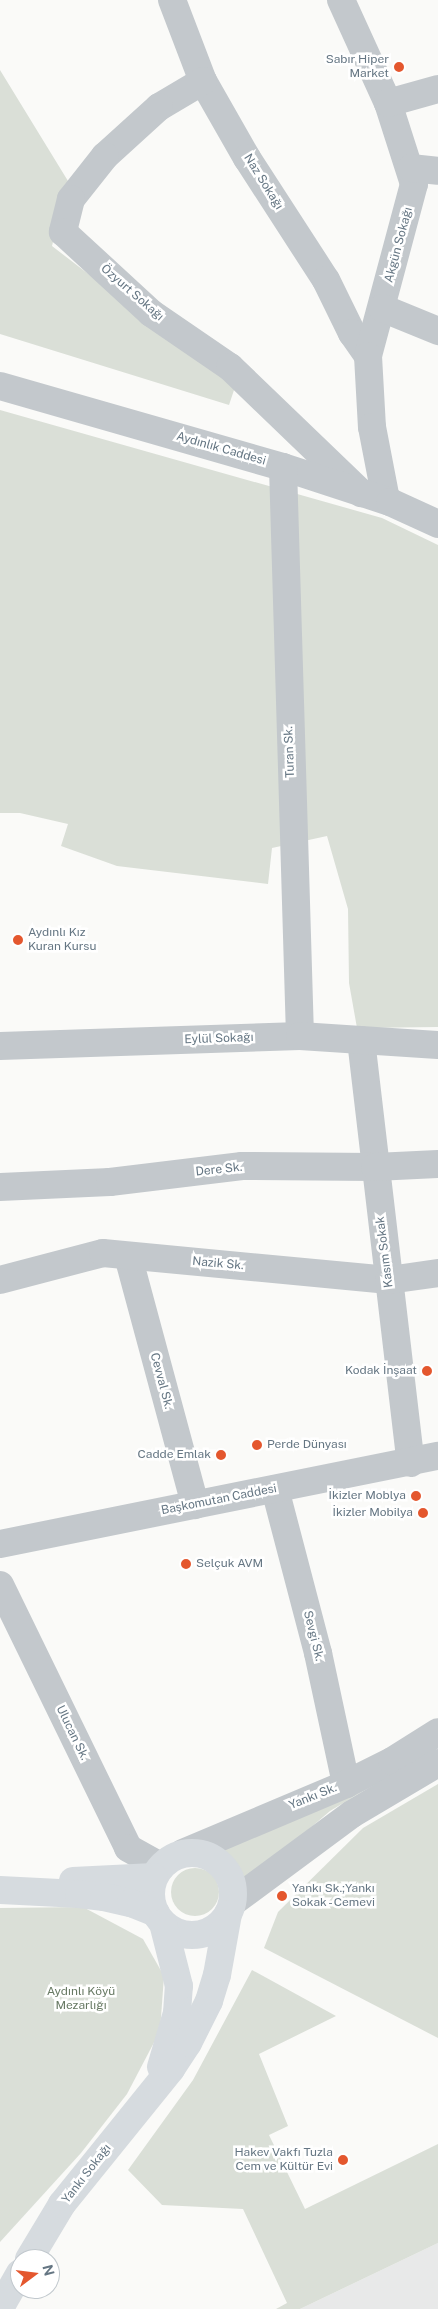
<!DOCTYPE html>
<meta charset="utf-8">
<style>
body{margin:0}
#map{position:relative;width:438px;height:2309px;overflow:hidden;background:#fafaf8;font-family:"Public Sans",sans-serif}
div>[style]{position:absolute}
[style*='--x']{left:calc(var(--x)*1px);top:calc(var(--y)*1px);width:calc(var(--w)*1px);rotate:calc(var(--a)*1deg)}
.built>*{inset:0;background:#e8e9e9}
.green>*{inset:0;background:#dadfd7}
.round{border-radius:50%}
.minor>*{height:28px;margin:-14px;padding:0 14px;transform-origin:14px;border-radius:14px;background:#c3c8cc}
.major>*{height:28px;margin:-14px;padding:0 14px;transform-origin:14px;border-radius:14px;background:#d6dbdf}
.major>.ring{margin:-14px;padding:0;box-sizing:content-box;background:none;border:28px solid #d6dbdf;border-radius:50%}
.dots>*{width:14px;height:14px;translate:-50% -50%;box-sizing:border-box;border:2px solid #fff;border-radius:50%}
span{translate:-50% -50%;white-space:nowrap;text-align:center;line-height:1.15;-webkit-text-stroke:5px #fff;paint-order:stroke}
.poi-label{font-size:12px;color:#657683}
.right{translate:-100% -50%;text-align:right}
.left{translate:0 -50%;text-align:left}
.street-label{font-size:12px;color:#657683}
.park-label{font-size:12px;color:#687a64}
.north{position:absolute;left:10px;top:2249px;width:50px;height:50px;box-sizing:border-box;background:#fff;border:1px solid #c1c8cd;border-radius:50%;rotate:75deg;font-size:14px;font-weight:700;line-height:20px;text-align:center;color:#657683}
.north::after{content:'';display:block;margin:auto;width:18px;height:22px;background:#e4572e;clip-path:polygon(50% 0,100% 100%,50% 72%,0 100%)}
</style>
<div id="map">
<div class="built">
<i style="clip-path:polygon(438px 2243px,438px 2309px,300px 2309px)"></i>
</div>
<div class="green">
<i style="clip-path:polygon(0 70px,68px 181px,52px 246px,235px 387px,229px 405px,0 334px)"></i>
<i style="clip-path:polygon(0 410px,382px 518px,438px 545px,438px 1027px,357px 1028px,349px 983px,348px 909px,327px 836px,272px 848px,268px 884px,117px 866px,61px 846px,68px 824px,20px 813px,0 813px)"></i>
<i style="clip-path:polygon(395px 1772px,330px 1811px,245px 1884px,239px 1867px,223px 1850px)"></i>
<i style="clip-path:polygon(438px 1784px,438px 2038px,264px 1948px,278px 1912px,363px 1828px)"></i>
<i class="round" style="left:171px;top:1868px;width:48px;height:48px"></i>
<i style="clip-path:polygon(83px 1907px,143px 1939px,164px 1976px,160px 2031px,127px 2094px,81px 2153px,0 2242px,0 1908px)"></i>
<i style="clip-path:polygon(252px 1970px,336px 2016px,259px 2054px,288px 2126px,269px 2135px,305px 2209px,438px 2144px,438px 2243px,300px 2309px,276px 2309px,287px 2303px,243px 2209px,162px 2205px,128px 2170px,193px 2080px)"></i>
</div>
<div class="minor">
<i style="--x:172;--y:0;--w:87;--a:69.1"></i>
<i style="--x:203;--y:81;--w:89;--a:60.3"></i>
<i style="--x:247;--y:158;--w:145;--a:57.1"></i>
<i style="--x:326;--y:280;--w:59;--a:63.9"></i>
<i style="--x:352;--y:333;--w:28;--a:55"></i>
<i style="--x:341;--y:0;--w:113;--a:65.5"></i>
<i style="--x:388;--y:103;--w:85;--a:72.2"></i>
<i style="--x:414;--y:184;--w:178;--a:105"></i>
<i style="--x:368;--y:356;--w:71;--a:86.8"></i>
<i style="--x:372;--y:427;--w:74;--a:79.1"></i>
<i style="--x:203;--y:81;--w:51;--a:149.4"></i>
<i style="--x:159;--y:107;--w:73;--a:137.8"></i>
<i style="--x:105;--y:156;--w:55;--a:128.3"></i>
<i style="--x:71;--y:199;--w:34;--a:104"></i>
<i style="--x:63;--y:232;--w:120;--a:42.6"></i>
<i style="--x:151;--y:313;--w:96;--a:34.4"></i>
<i style="--x:230;--y:367;--w:182;--a:43.9"></i>
<i style="--x:388;--y:103;--w:52;--a:-15.6"></i>
<i style="--x:411;--y:168;--w:27;--a:6"></i>
<i style="--x:382;--y:308;--w:61;--a:22.3"></i>
<i style="--x:0;--y:386;--w:294;--a:16"></i>
<i style="--x:283;--y:467;--w:113;--a:18.1"></i>
<i style="--x:390;--y:502;--w:53;--a:24.6"></i>
<i style="--x:283;--y:467;--w:569;--a:88.29"></i>
<i style="--x:361;--y:1040;--w:426;--a:83.3"></i>
<i style="--x:0;--y:1046;--w:300;--a:-1.9"></i>
<i style="--x:300;--y:1036;--w:138;--a:3.7"></i>
<i style="--x:0;--y:1187;--w:110;--a:-2.6"></i>
<i style="--x:110;--y:1182;--w:133;--a:-6.9"></i>
<i style="--x:242;--y:1166;--w:133;--a:0.4"></i>
<i style="--x:375;--y:1167;--w:63;--a:-2.7"></i>
<i style="--x:128;--y:1256;--w:258;--a:74.9"></i>
<i style="--x:0;--y:1280;--w:106;--a:-14.7"></i>
<i style="--x:103;--y:1253;--w:287;--a:5.4"></i>
<i style="--x:389;--y:1280;--w:49;--a:-8.1"></i>
<i style="--x:275;--y:1489;--w:170;--a:75.3"></i>
<i style="--x:318;--y:1653;--w:134;--a:77.9"></i>
<i style="--x:0;--y:1544;--w:447;--a:-11.4"></i>
<i style="--x:0;--y:1585;--w:292;--a:64"></i>
<i style="--x:128;--y:1848;--w:38;--a:29"></i>
<i style="--x:183;--y:1853;--w:177;--a:-22.9"></i>
<i style="--x:346;--y:1784;--w:51;--a:-26.6"></i>
<i style="--x:392;--y:1761;--w:54;--a:-32.2"></i>
<i style="--x:233;--y:1902;--w:148;--a:-36.5"></i>
<i style="--x:352;--y:1814;--w:100;--a:-30.7"></i>
</div>
<div class="major">
<i class="ring" style="left:151px;top:1853px;width:54px;height:54px"></i>
<i style="--x:73;--y:1881;--w:81;--a:-2.8"></i>
<i style="--x:0;--y:1890;--w:79;--a:2.9"></i>
<i style="--x:79;--y:1894;--w:25;--a:7"></i>
<i style="--x:104;--y:1897;--w:28;--a:13"></i>
<i style="--x:131;--y:1903;--w:27;--a:22"></i>
<i style="--x:161;--y:2067;--w:56;--a:-73.5"></i>
<i style="--x:177;--y:2013;--w:27;--a:-86"></i>
<i style="--x:179;--y:1986;--w:65;--a:-104.3"></i>
<i style="--x:29;--y:2259;--w:64;--a:-59"></i>
<i style="--x:62;--y:2204;--w:174;--a:-51.1"></i>
<i style="--x:171;--y:2069;--w:31;--a:-57"></i>
<i style="--x:188;--y:2043;--w:47;--a:-63.4"></i>
<i style="--x:209;--y:2001;--w:27;--a:-73"></i>
<i style="--x:217;--y:1975;--w:62;--a:-79.8"></i>
<i style="--x:0;--y:2308;--w:40;--a:-60.3"></i>
</div>
<div class="dots">
<i style="left:399px;top:67px;background:#e4572e"></i>
<i style="left:18px;top:940px;background:#e4572e"></i>
<i style="left:427px;top:1371px;background:#e4572e"></i>
<i style="left:257px;top:1445px;background:#e4572e"></i>
<i style="left:221px;top:1455px;background:#e4572e"></i>
<i style="left:416px;top:1496px;background:#e4572e"></i>
<i style="left:423px;top:1513px;background:#e4572e"></i>
<i style="left:186px;top:1564px;background:#e4572e"></i>
<i style="left:282px;top:1896px;background:#e4572e"></i>
<i style="left:343px;top:2160px;background:#e4572e"></i>
</div>
<div class="poi-label">
<span class="right" style="left:389px;top:67px">Sabır Hiper<br>Market</span>
<span class="left" style="left:28px;top:940px">Aydınlı Kız<br>Kuran Kursu</span>
<span class="right" style="left:417px;top:1371px">Kodak İnşaat</span>
<span class="left" style="left:267px;top:1445px">Perde Dünyası</span>
<span class="right" style="left:211px;top:1455px">Cadde Emlak</span>
<span class="right" style="left:406px;top:1496px">İkizler Moblya</span>
<span class="right" style="left:413px;top:1513px">İkizler Mobilya</span>
<span class="left" style="left:196px;top:1564px">Selçuk AVM</span>
<span class="left" style="left:292px;top:1896px">Yankı Sk.;Yankı<br>Sokak - Cemevi</span>
<span class="right" style="left:333px;top:2160px">Hakev Vakfı Tuzla<br>Cem ve Kültür Evi</span>
</div>
<div class="street-label">
<span style="left:263px;top:182px;rotate:58deg">Naz Sokağı</span>
<span style="left:399px;top:245px;rotate:-75deg">Akgün Sokağı</span>
<span style="left:132px;top:293px;rotate:41deg">Özyurt Sokağı</span>
<span style="left:221px;top:449px;rotate:16deg">Aydınlık Caddesi</span>
<span style="left:290px;top:752px;rotate:-92deg">Turan Sk.</span>
<span style="left:219px;top:1039px;rotate:-2deg">Eylül Sokağı</span>
<span style="left:219px;top:1170px;rotate:-6deg">Dere Sk.</span>
<span style="left:385px;top:1252px;rotate:-97deg">Kasım Sokak</span>
<span style="left:218px;top:1264px;rotate:5deg">Nazik Sk.</span>
<span style="left:161px;top:1381px;rotate:75deg">Cevval Sk.</span>
<span style="left:219px;top:1500px;rotate:-11deg">Başkomutan Caddesi</span>
<span style="left:313px;top:1636px;rotate:76deg">Sevgi Sk.</span>
<span style="left:72px;top:1733px;rotate:64deg">Ulucan Sk.</span>
<span style="left:313px;top:1797px;rotate:-22deg">Yankı Sk.</span>
<span style="left:87px;top:2174px;rotate:-52deg">Yankı Sokağı</span>
</div>
<div class="park-label">
<span style="left:81px;top:1999px">Aydınlı Köyü<br>Mezarlığı</span>
</div>
<div class="north">N</div>
</div>
